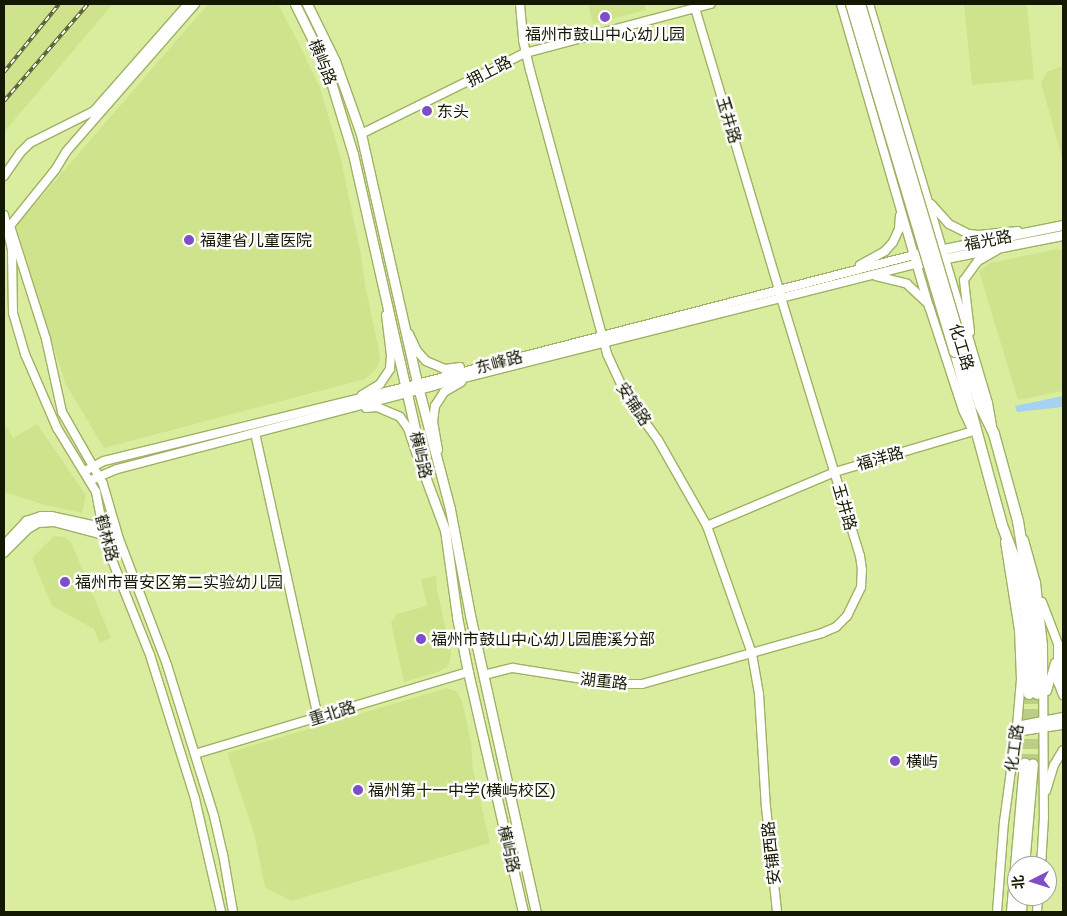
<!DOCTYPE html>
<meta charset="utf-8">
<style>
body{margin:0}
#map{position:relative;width:1067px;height:916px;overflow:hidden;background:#daed9e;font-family:"Golos Text","Noto Sans SC",sans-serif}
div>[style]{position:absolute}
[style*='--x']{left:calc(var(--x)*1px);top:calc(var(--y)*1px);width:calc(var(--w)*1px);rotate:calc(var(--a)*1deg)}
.built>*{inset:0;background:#cfe38c}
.water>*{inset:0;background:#a6d2f2}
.highway-tunnel>*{height:10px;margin-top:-5px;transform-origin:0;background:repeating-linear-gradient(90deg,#bccd86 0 10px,transparent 0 15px)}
.roads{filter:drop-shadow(1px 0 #9fb164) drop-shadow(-1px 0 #9fb164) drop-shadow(0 1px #9fb164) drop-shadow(0 -1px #9fb164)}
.secondary>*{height:8px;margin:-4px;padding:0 4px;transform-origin:4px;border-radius:4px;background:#fff}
.primary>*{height:9px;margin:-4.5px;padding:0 4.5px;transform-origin:4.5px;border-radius:4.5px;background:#fff}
.highway>*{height:10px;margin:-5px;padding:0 5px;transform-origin:5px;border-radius:5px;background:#fff}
.rail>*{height:4px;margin-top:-2px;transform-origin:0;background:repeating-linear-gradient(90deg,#fff 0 5.5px,#555f34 0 11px);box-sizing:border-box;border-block:1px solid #555f34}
.bridges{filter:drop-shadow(1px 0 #9fb164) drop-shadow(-1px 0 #9fb164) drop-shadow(0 1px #9fb164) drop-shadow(0 -1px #9fb164)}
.highway-bridge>*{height:10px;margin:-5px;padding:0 5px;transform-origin:5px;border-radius:5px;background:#fff}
.dots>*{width:14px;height:14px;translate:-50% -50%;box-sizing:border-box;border:2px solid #fff;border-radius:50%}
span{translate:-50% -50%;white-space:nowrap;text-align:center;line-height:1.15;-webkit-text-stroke:4.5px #fff;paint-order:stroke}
.poi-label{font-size:16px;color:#131900}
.left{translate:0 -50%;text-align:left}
.street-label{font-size:16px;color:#131900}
.frame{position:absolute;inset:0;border:5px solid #131900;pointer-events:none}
.north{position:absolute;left:1007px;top:856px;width:50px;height:50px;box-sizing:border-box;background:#fff;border:1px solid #a1a399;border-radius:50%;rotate:265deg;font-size:14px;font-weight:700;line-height:20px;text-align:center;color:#131900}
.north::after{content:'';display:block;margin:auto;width:18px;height:22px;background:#7f4dc5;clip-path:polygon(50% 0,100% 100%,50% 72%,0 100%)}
</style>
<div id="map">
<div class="built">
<i style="clip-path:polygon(4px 4px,113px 4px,4px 132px)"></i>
<i style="clip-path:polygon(208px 4px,278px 4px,299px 44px,320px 88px,340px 155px,361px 255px,365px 285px,378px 345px,380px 360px,375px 370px,365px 379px,104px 448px,65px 383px,16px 226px)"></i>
<i style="clip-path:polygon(588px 4px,645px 4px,646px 10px,593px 24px)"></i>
<i style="clip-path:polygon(964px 4px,1027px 4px,1034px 79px,972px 85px)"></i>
<i style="clip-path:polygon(1063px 66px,1063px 161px,1041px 83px,1047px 72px)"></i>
<i style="clip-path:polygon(1057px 249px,1063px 250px,1063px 391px,1018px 400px,979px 271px,990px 263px)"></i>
<i style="clip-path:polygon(37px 424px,86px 495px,82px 513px,45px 505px,4px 492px,4px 428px,7px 427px,13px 438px)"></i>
<i style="clip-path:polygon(54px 536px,65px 537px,72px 544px,111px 638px,100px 643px,94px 629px,52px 606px,32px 558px)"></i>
<i style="clip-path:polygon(436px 576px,437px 590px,451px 652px,450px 661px,447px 667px,438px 672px,404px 682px,391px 623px,397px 614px,427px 606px,421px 579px)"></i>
<i style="clip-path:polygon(447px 688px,457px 692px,462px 701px,471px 742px,473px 769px,490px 843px,291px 901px,265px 887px,254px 833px,227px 753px)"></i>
</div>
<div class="water">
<i style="clip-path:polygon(1063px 396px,1063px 407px,1017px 412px,1015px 406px)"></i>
</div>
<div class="highway-tunnel">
<i style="--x:1025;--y:764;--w:70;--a:-86.7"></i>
<i style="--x:1033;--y:764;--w:70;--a:-86.7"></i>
</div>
<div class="roads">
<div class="secondary">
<i style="--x:195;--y:4;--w:196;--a:131.1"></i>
<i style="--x:66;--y:152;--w:21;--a:121"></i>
<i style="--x:55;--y:170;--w:72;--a:128.8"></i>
<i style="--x:10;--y:226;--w:119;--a:72.3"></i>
<i style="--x:46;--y:339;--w:75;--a:77.6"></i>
<i style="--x:62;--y:412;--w:83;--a:60.3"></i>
<i style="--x:103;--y:484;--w:57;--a:73.8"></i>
<i style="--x:119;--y:539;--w:135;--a:69.1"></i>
<i style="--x:167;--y:665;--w:158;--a:72.7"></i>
<i style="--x:214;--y:816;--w:39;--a:77"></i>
<i style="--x:223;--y:854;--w:59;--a:80.2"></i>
<i style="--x:520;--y:4;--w:36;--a:85"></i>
<i style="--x:523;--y:40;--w:31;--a:77"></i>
<i style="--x:530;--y:70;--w:294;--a:74.8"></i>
<i style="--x:607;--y:354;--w:47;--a:65.1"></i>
<i style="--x:627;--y:397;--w:53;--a:54.2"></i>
<i style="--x:658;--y:440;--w:99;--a:60.3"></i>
<i style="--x:707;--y:526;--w:136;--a:70.6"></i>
<i style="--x:752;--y:654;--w:41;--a:80.1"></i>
<i style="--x:759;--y:694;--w:113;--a:86.5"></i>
<i style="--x:766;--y:807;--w:106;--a:84"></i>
<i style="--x:841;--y:4;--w:315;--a:73.8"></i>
<i style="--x:929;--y:306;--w:109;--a:71.9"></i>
<i style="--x:963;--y:410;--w:23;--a:65"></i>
<i style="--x:869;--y:4;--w:416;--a:73.4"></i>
<i style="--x:988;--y:403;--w:22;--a:80"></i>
<i style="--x:695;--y:8;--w:294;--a:73.4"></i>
<i style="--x:361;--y:134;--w:183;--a:-26.3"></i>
<i style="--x:525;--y:53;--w:192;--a:-14.8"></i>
<i style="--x:4;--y:176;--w:28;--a:-55"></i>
<i style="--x:20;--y:153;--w:14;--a:-45"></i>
<i style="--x:30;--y:143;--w:72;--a:-26.6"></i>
<i style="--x:94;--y:111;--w:142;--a:-48.7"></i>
<i style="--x:931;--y:204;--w:27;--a:48"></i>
<i style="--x:949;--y:224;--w:22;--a:27"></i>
<i style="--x:969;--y:234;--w:10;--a:6"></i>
<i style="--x:979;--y:235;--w:39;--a:-6"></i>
<i style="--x:4;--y:215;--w:37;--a:77"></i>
<i style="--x:12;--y:251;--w:62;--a:89.1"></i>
<i style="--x:13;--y:313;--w:43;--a:73.7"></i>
<i style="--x:25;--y:354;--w:81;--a:66.6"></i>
<i style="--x:57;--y:428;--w:75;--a:58.6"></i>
<i style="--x:96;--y:492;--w:54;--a:79.3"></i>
<i style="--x:106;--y:545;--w:118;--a:68.2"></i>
<i style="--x:150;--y:655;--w:151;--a:72.6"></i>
<i style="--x:195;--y:799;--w:116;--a:77"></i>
<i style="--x:860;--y:265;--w:29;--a:-29"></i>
<i style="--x:885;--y:251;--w:12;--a:-48"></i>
<i style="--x:893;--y:242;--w:14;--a:-65"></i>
<i style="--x:899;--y:229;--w:13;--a:-86"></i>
<i style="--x:876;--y:276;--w:32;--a:14"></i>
<i style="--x:907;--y:284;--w:26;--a:43"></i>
<i style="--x:970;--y:332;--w:52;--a:-96.6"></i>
<i style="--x:964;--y:280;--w:24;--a:-54"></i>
<i style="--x:978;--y:261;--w:22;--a:-30"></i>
<i style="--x:409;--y:334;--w:19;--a:65"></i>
<i style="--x:417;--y:351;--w:13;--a:48"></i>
<i style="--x:426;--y:361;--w:21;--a:23"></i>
<i style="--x:445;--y:369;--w:15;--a:-8"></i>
<i style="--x:362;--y:395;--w:21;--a:-31"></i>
<i style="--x:380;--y:384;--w:18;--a:-56"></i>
<i style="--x:390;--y:369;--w:14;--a:-86"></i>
<i style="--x:391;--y:355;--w:40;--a:-97.1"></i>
<i style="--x:366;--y:408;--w:11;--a:-5"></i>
<i style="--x:377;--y:407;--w:25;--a:23"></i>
<i style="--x:400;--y:417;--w:14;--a:54"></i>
<i style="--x:408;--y:428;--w:28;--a:72"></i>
<i style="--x:255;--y:433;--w:291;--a:77.5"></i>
<i style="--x:438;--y:450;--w:28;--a:-100"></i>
<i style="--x:433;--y:422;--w:16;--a:-83"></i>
<i style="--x:435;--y:406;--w:17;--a:-57"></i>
<i style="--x:444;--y:392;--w:20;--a:-30"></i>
<i style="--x:85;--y:471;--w:21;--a:-28"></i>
<i style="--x:104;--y:461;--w:294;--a:-13.8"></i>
<i style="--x:390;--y:391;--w:541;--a:-14.55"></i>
<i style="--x:91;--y:480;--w:28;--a:-23"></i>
<i style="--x:117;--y:469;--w:327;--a:-14.7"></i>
<i style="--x:433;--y:386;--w:498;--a:-14.2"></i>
<i style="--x:707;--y:526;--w:139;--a:-22.9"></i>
<i style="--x:835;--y:472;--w:144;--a:-16.5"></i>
<i style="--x:1024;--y:540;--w:45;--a:74.4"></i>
<i style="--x:1036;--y:583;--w:62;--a:83.6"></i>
<i style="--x:1043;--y:645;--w:172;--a:89.7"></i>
<i style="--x:1044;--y:817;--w:49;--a:93.5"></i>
<i style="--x:4;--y:545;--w:33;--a:-47"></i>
<i style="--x:26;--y:521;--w:16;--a:-18"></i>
<i style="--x:41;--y:516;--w:10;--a:0"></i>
<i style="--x:51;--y:516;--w:42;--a:12.4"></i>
<i style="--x:92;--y:525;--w:23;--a:2"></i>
<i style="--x:115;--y:526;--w:8;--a:120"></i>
<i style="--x:111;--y:533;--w:8;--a:166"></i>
<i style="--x:103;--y:535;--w:51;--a:-165.1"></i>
<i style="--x:54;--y:522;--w:16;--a:176"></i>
<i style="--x:38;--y:523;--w:12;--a:149"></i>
<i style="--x:28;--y:529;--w:34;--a:135"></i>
<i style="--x:1042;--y:602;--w:45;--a:69.1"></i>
<i style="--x:1058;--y:644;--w:38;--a:90"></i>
<i style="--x:1058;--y:682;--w:14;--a:69"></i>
<i style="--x:484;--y:675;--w:30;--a:-14"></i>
<i style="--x:513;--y:668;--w:103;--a:8.9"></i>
<i style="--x:615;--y:684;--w:27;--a:0"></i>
<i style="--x:642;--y:684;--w:187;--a:-15.8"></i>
<i style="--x:822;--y:633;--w:15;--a:-23"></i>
<i style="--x:836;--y:627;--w:16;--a:-45"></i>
<i style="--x:847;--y:616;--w:32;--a:-64"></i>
<i style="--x:861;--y:587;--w:17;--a:-87"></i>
<i style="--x:862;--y:570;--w:14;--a:-98"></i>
<i style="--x:860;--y:556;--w:271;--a:-107"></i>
<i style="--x:1047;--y:691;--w:29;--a:-74"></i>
<i style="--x:1017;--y:726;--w:47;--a:-11.1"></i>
<i style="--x:1016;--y:732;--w:48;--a:-8.5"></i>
<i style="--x:195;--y:754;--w:285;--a:-16.7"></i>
<i style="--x:1046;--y:791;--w:27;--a:-73"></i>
<i style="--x:1054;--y:765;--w:17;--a:-59"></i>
<i style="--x:997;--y:912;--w:90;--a:-85.6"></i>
<i style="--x:1004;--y:822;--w:97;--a:-82.3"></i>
<i style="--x:1017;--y:726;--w:47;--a:-85.1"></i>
<i style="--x:1021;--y:679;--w:49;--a:-92.3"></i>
<i style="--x:1019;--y:630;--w:89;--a:-99"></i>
<i style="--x:1037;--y:912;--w:16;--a:-86"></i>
</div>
<div class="primary">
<i style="--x:295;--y:4;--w:72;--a:63.8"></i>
<i style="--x:327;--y:69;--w:89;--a:73"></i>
<i style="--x:353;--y:154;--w:333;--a:77.3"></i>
<i style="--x:426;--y:479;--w:54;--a:69.6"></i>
<i style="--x:445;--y:530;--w:88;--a:82.1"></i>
<i style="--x:457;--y:617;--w:56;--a:78.7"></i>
<i style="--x:468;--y:672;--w:246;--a:77.1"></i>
<i style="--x:307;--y:4;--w:64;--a:63.8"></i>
<i style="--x:335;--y:61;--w:77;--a:70.4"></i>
<i style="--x:361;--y:134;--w:255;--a:77.3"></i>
<i style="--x:417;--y:383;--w:130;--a:75.3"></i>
<i style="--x:450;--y:509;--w:108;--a:79.3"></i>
<i style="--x:470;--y:615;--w:304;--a:77.5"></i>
<i style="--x:914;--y:255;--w:152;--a:-11.4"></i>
<i style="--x:916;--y:264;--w:150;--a:-11.2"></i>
</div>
<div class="highway">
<i style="--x:963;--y:349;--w:59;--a:73.1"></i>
<i style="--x:980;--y:405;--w:32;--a:64"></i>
<i style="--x:994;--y:434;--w:90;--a:74.6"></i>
<i style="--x:1018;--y:521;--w:103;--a:81.1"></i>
<i style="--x:1034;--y:623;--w:71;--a:87.6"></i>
<i style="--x:955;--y:352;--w:179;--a:74.8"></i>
<i style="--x:1002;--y:525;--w:43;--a:69.4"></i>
<i style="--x:1017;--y:565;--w:60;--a:80.4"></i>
<i style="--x:1027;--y:624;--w:70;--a:88.4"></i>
<i style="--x:1024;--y:866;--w:102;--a:-85"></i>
<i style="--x:1012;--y:912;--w:149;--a:-85"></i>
<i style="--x:1021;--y:912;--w:16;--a:-86"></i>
</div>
</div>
<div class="rail">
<i style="--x:4;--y:72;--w:87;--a:-51"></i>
<i style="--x:4;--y:101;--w:128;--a:-49.1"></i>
</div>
<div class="bridges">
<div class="highway-bridge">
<i style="--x:851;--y:4;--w:363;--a:73.4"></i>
<i style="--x:860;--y:4;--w:360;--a:73.4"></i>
</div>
</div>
<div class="dots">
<i style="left:605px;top:17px;background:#7f4dc5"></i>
<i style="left:427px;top:111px;background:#7f4dc5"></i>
<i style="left:189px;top:240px;background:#7f4dc5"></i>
<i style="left:65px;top:582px;background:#7f4dc5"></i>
<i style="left:421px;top:639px;background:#7f4dc5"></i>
<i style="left:895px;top:761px;background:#7f4dc5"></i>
<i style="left:358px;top:790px;background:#7f4dc5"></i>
</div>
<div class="poi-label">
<span style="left:605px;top:34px">福州市鼓山中心幼儿园</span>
<span class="left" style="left:437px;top:111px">东头</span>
<span class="left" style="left:200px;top:240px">福建省儿童医院</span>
<span class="left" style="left:75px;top:582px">福州市晋安区第二实验幼儿园</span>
<span class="left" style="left:431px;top:639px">福州市鼓山中心幼儿园鹿溪分部</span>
<span class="left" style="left:906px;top:761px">横屿</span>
<span class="left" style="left:368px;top:790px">福州第十一中学(横屿校区)</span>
</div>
<div class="street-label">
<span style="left:323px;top:62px;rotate:68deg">横屿路</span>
<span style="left:489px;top:71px;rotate:-27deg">拥上路</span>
<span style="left:729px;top:120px;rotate:73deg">玉井路</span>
<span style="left:988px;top:240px;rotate:-11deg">福光路</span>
<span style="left:962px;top:347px;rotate:73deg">化工路</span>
<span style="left:499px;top:362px;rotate:-15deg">东峰路</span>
<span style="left:634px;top:404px;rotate:56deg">安铺路</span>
<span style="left:421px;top:455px;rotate:77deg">横屿路</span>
<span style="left:880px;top:458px;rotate:-16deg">福洋路</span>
<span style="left:845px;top:507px;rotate:74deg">玉井路</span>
<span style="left:107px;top:538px;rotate:75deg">鹤林路</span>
<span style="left:604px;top:681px;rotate:6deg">湖重路</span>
<span style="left:332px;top:713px;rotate:-17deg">重北路</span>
<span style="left:1014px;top:748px;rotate:-82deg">化工路</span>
<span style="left:509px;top:849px;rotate:77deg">横屿路</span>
<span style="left:771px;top:853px;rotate:-96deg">安铺西路</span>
</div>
<div class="frame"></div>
<div class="north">北</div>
</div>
